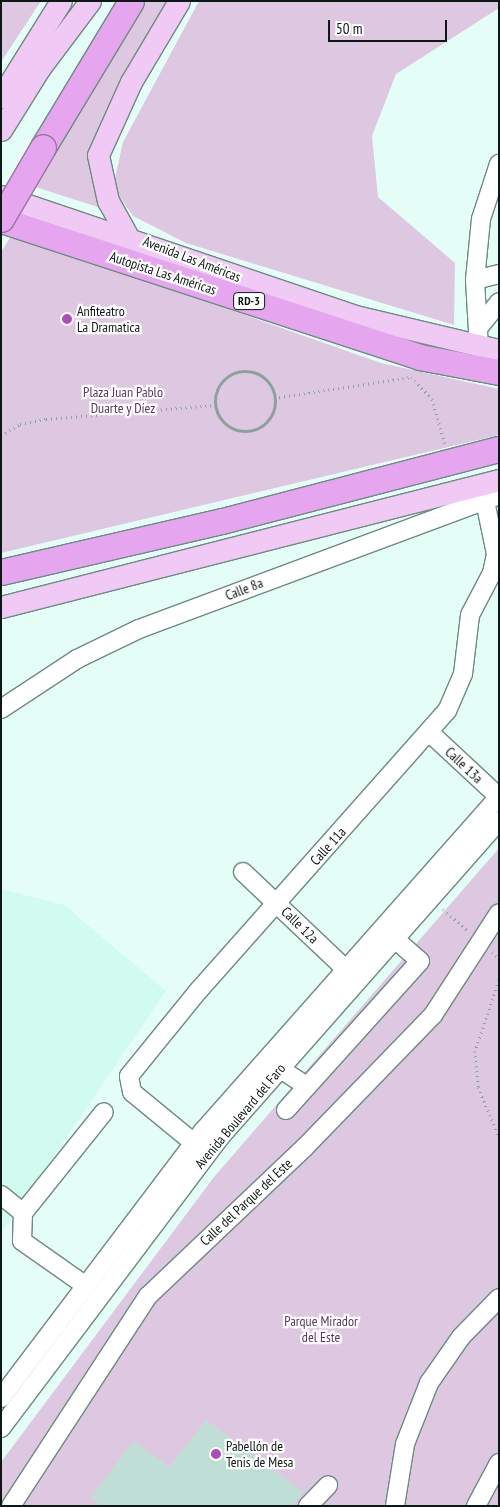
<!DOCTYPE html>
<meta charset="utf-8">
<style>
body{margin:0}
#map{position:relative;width:500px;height:1507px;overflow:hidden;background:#e4fef7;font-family:"PT Sans Narrow",sans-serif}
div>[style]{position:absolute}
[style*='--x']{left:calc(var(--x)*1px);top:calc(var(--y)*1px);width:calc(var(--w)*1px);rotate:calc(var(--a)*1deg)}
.built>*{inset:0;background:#d1fbef}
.green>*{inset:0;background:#dec8e1}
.building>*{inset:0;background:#bfdfd6}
.path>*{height:3px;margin-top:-1.5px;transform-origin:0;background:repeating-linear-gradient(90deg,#8da19c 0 1px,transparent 0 5px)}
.path>.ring{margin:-1.5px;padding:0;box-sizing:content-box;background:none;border:3px solid #8da19c;border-radius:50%}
.roads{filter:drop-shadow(1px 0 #6c8a82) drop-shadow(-1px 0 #6c8a82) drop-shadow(0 1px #6c8a82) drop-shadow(0 -1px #6c8a82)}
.minor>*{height:18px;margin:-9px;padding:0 9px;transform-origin:9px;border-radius:9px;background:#fff}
.major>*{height:21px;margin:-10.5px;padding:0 10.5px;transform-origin:10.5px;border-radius:10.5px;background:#f0caf5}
.highway>*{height:25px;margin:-12.5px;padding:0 12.5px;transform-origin:12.5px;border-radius:12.5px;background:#e6a6ef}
.bridges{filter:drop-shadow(1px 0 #9a74a3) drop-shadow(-1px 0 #9a74a3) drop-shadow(0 1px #9a74a3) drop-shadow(0 -1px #9a74a3)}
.highway-bridge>*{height:25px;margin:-12.5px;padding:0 12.5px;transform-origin:12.5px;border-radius:12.5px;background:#e6a6ef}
.dots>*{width:14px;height:14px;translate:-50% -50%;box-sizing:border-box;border:2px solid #fff;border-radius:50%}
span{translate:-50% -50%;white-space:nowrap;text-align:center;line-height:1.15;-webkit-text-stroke:4.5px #fff;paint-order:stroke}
.shield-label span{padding:1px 4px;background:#fff;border:1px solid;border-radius:4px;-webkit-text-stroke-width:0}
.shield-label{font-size:12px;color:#0c1815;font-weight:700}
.street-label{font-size:14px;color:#0c1815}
.poi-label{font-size:14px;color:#0c1815}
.left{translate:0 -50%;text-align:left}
.park-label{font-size:14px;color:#5c3562}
.frame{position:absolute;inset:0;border:2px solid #0c1815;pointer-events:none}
.scale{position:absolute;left:328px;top:20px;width:119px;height:22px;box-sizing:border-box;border:2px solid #0c1815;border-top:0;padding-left:6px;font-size:15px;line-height:18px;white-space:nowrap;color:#0c1815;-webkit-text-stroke:4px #fff;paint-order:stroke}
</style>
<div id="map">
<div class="built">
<i style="clip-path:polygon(1px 889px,64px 905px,166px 991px,1px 1234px)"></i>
</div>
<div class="green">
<i style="clip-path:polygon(1px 1px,41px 1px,1px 62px)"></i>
<i style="clip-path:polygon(139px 1px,174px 1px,104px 122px,101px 208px,32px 186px)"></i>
<i style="clip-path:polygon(199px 1px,499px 1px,499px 8px,396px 74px,372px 136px,378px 197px,455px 263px,454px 325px,186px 243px,133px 216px,113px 187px,123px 142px)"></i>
<i style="clip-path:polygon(13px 233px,381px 363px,499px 389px,499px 435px,1px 553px,1px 252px)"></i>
<i style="clip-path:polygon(499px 848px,499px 1506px,1px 1506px,1px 1462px,214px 1177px)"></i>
</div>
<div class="building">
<i style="clip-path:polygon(206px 1420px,303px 1492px,292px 1506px,101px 1506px,91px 1498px,133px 1441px,169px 1467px)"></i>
</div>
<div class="path">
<i class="ring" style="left:215px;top:371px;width:57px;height:57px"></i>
<i style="--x:274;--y:398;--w:139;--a:-8.7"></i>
<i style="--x:411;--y:377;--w:30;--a:46"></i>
<i style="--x:432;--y:399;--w:47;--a:73.9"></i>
<i style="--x:1;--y:436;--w:22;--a:-32"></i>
<i style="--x:20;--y:424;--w:26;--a:-11"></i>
<i style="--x:46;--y:419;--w:170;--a:-4.7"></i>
<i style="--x:443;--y:909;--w:33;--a:41"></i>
<i style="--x:492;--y:952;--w:9;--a:41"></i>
<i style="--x:499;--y:980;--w:75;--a:108.7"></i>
<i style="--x:475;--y:1051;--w:36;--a:85"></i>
<i style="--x:478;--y:1087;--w:54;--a:67.2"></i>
</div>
<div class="roads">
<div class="minor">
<i style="--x:475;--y:280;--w:25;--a:-14"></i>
<i style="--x:479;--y:327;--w:32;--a:-51"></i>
<i style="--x:479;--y:348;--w:68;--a:-93.4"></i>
<i style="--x:475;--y:280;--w:61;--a:-84.4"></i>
<i style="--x:481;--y:219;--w:58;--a:-71.9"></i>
<i style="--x:1;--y:709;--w:91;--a:-33.3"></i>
<i style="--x:77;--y:659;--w:69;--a:-25.8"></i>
<i style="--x:139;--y:629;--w:384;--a:-20.4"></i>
<i style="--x:429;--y:732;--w:96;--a:42.9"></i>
<i style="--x:243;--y:872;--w:151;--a:43.4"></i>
<i style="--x:279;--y:1068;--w:33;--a:33"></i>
<i style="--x:286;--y:1110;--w:200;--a:-48"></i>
<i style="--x:420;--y:961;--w:35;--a:-139"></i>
<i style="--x:194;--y:1143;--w:80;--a:-140.6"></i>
<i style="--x:132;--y:1092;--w:16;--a:-101"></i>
<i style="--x:129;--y:1076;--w:111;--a:-50.9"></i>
<i style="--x:199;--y:990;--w:373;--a:-48.4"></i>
<i style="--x:447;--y:711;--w:40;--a:-66.6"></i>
<i style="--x:463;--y:674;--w:59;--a:-83.2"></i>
<i style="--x:470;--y:615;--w:47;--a:-62.4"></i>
<i style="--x:492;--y:573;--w:19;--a:-78"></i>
<i style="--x:496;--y:554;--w:54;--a:-101.7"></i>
<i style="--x:1;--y:1195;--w:28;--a:39"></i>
<i style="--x:86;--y:1286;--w:78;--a:-144.9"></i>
<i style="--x:22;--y:1241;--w:28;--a:-88"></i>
<i style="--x:23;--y:1213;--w:129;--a:-51.3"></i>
<i style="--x:1;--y:1398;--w:336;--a:-52.9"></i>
<i style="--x:204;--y:1130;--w:446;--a:-48.5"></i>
<i style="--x:1;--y:1428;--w:366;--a:-53"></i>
<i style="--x:221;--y:1136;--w:420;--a:-48.6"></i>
<i style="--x:11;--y:1506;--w:251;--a:-56.9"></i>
<i style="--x:148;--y:1296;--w:216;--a:-43.5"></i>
<i style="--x:305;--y:1147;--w:184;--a:-45.9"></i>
<i style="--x:433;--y:1015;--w:121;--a:-57.1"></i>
<i style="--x:308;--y:1506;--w:29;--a:-46"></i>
<i style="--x:395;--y:1506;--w:63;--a:-80.8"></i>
<i style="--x:405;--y:1444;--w:66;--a:-68.5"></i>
<i style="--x:429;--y:1383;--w:56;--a:-55.2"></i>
<i style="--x:461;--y:1337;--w:54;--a:-45.7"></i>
<i style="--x:476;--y:1506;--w:49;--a:-61.9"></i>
</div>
<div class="major">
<i style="--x:1;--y:97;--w:113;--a:-58"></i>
<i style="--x:1;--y:130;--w:72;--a:-58.1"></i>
<i style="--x:39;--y:69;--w:85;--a:-53.1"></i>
<i style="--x:1;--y:196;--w:378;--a:18.7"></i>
<i style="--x:359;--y:317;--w:144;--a:13.3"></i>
<i style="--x:127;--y:235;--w:39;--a:-119"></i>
<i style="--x:108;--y:201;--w:47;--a:-102.3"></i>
<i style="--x:98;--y:155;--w:80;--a:-65.7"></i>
<i style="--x:131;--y:82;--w:94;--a:-59.3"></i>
<i style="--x:1;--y:607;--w:514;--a:-14.31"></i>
</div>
<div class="highway">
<i style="--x:43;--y:147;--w:170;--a:-58.9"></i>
<i style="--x:1;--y:220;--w:441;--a:18.1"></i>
<i style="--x:420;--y:357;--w:80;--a:10.8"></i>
<i style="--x:1;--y:572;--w:227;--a:-13"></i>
<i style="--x:222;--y:521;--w:286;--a:-14.6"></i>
</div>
</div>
<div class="bridges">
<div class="highway-bridge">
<i style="--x:1;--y:219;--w:83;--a:-59.7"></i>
</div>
</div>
<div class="dots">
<i style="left:67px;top:319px;background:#ab4eb9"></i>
<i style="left:216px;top:1454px;background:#ab4eb9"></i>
</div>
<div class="shield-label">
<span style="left:249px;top:301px">RD-3</span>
</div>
<div class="street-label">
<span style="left:192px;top:259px;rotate:21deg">Avenida Las Américas</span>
<span style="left:163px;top:273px;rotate:18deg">Autopista Las Américas</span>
<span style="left:244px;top:589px;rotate:-21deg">Calle 8a</span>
<span style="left:464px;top:765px;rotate:43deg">Calle 13a</span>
<span style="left:328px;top:846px;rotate:-48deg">Calle 11a</span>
<span style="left:300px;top:925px;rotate:44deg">Calle 12a</span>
<span style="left:240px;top:1116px;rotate:-50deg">Avenida Boulevard del Faro</span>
<span style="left:246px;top:1202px;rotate:-43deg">Calle del Parque del Este</span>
</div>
<div class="poi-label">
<span class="left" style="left:77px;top:319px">Anfiteatro<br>La Dramatica</span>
<span class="left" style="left:226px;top:1454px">Pabellón de<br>Tenis de Mesa</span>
</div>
<div class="park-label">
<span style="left:123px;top:400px">Plaza Juan Pablo<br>Duarte y Díez</span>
<span style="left:321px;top:1329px">Parque Mirador<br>del Este</span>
</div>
<div class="frame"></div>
<div class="scale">50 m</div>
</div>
